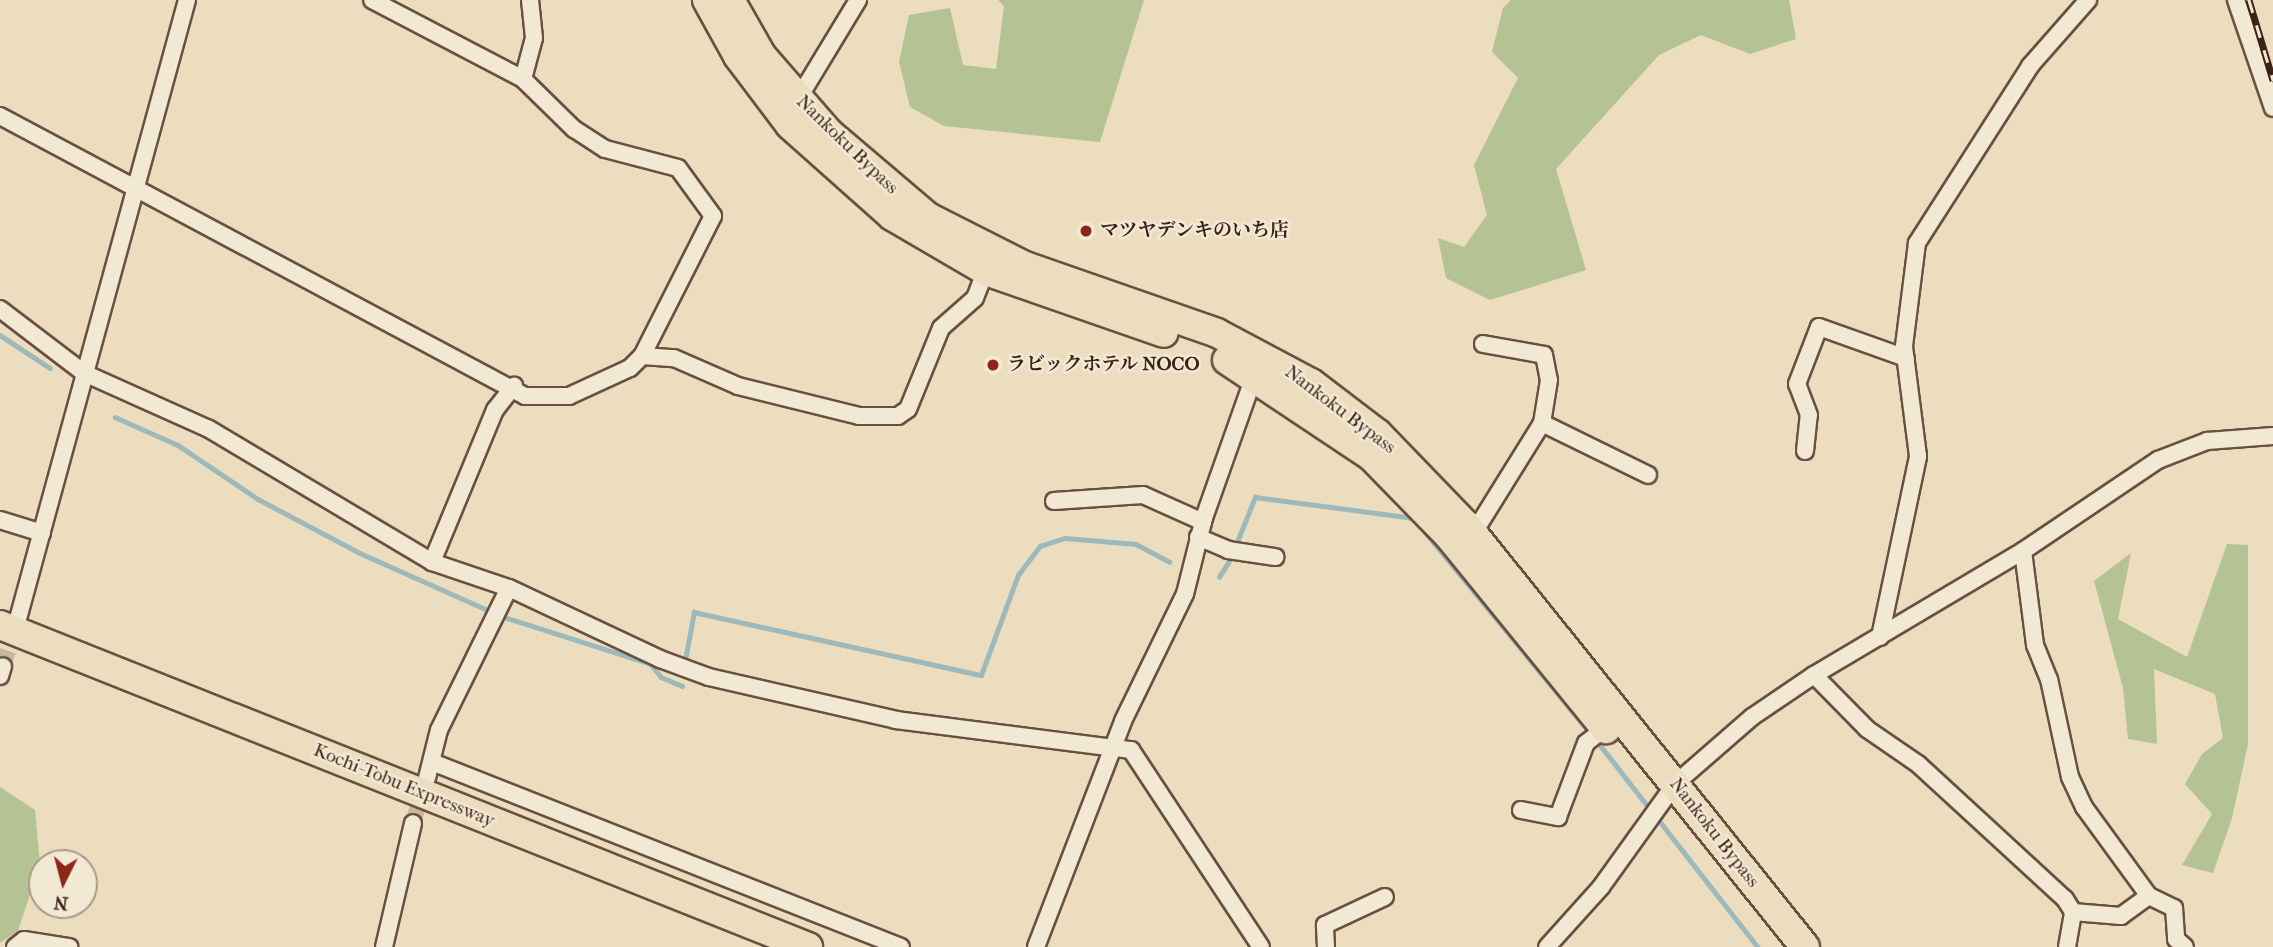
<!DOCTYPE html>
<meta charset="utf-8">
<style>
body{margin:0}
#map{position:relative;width:2273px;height:947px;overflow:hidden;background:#ebddbe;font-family:"IM FELL French Canon","Noto Serif JP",serif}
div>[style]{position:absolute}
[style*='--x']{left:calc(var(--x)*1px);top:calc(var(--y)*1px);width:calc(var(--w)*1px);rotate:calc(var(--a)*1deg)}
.green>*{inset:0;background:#b5c294}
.stream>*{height:4.5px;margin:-2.25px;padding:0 2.25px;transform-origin:2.25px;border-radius:2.25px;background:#9db9bc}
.street-tunnel>*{height:16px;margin-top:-8px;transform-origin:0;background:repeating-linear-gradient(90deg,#c8b79c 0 16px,transparent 0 24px)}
.roads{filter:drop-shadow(2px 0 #695040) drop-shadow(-2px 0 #695040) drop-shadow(0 2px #695040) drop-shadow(0 -2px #695040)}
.street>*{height:16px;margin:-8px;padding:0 8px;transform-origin:8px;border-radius:8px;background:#f2e9d5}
.highway>*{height:28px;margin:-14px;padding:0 14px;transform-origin:14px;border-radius:14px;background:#ebddbe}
.rail>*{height:7px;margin-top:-3.5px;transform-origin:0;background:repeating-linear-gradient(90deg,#f2e9d5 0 13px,#3e2116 0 26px);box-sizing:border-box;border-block:2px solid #3e2116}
.dots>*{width:19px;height:19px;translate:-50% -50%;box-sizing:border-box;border:4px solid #f2e9d5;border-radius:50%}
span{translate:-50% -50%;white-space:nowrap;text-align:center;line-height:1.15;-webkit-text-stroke:5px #f2e9d5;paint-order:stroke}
.street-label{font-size:19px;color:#3e2116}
.poi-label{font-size:19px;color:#3e2116;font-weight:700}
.left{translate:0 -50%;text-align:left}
.north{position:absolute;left:28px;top:849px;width:70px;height:70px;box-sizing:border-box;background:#f2e9d5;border:2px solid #aa9989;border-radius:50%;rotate:186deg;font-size:19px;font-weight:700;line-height:28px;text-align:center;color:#3e2116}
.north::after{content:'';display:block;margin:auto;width:24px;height:32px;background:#8f2418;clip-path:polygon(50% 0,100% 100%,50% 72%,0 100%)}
</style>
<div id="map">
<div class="green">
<i style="clip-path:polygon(998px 0,1144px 0,1100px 142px,944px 126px,910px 107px,899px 62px,909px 15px,950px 8px,963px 65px,996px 69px,1004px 6px)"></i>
<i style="clip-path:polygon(1511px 0,1789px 0,1796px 39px,1750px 54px,1701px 35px,1659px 55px,1556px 169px,1586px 270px,1490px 300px,1446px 278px,1438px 238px,1464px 247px,1487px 215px,1474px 165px,1518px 78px,1492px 52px,1503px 8px)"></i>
<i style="clip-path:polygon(2227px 544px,2248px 545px,2248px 744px,2232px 818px,2213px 873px,2182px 865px,2212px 814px,2185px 784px,2202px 754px,2223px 738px,2215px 694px,2154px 669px,2157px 744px,2128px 739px,2123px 688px,2094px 581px,2131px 553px,2118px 619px,2187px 657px)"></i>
<i style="clip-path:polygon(0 787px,35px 810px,40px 864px,18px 931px,0 943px)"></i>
</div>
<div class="stream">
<i style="--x:0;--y:335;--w:60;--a:33.4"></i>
<i style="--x:115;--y:417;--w:69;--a:24"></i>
<i style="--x:178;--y:445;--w:97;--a:34"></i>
<i style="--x:258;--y:499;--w:115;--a:27.9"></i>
<i style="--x:360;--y:553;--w:154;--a:24.1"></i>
<i style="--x:501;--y:616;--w:157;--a:17.7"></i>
<i style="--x:651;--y:664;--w:16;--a:52"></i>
<i style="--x:661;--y:677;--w:23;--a:23"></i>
<i style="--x:1421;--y:527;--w:268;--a:50.6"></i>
<i style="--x:1235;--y:547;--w:54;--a:-68.2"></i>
<i style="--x:1255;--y:497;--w:160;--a:7.5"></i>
<i style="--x:1219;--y:577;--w:26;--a:-58"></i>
<i style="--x:685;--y:660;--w:49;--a:-79.4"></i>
<i style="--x:694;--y:612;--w:294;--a:12.4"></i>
<i style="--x:981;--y:675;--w:107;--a:-69.7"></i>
<i style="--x:1018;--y:575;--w:36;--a:-53"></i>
<i style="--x:1040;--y:546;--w:26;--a:-18"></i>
<i style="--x:1065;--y:538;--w:71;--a:4.8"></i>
<i style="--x:1136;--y:544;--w:38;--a:28"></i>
<i style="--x:1597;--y:741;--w:261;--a:52"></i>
</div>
<div class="street-tunnel">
<i style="--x:3;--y:666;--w:43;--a:-72.4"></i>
<i style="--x:413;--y:823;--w:38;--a:-73"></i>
</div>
<div class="roads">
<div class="street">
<i style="--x:2236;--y:0;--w:114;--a:71.1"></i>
<i style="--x:523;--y:79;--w:42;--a:-75"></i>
<i style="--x:534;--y:38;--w:38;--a:-96"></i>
<i style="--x:798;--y:99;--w:116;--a:-58.8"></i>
<i style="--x:0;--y:116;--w:595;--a:28.07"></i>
<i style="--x:525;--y:396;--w:44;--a:0"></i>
<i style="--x:569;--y:396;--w:67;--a:-24.7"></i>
<i style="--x:630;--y:368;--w:17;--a:-45"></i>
<i style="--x:642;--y:356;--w:157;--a:-63.1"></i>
<i style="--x:713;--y:216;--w:59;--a:-126.1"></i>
<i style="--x:678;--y:168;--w:75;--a:-165.4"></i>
<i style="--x:605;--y:149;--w:37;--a:-147"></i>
<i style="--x:574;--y:129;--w:71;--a:-135.6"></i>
<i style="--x:523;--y:79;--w:170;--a:-152.4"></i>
<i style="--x:0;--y:309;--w:106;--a:37.3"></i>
<i style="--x:84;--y:373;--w:137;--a:24.1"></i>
<i style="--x:209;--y:429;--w:260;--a:30.8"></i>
<i style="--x:432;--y:562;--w:81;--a:18.7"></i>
<i style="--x:509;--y:588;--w:167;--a:25.2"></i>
<i style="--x:660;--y:659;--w:52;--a:20.2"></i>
<i style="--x:709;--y:677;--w:192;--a:12.9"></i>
<i style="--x:896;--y:720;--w:237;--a:7.3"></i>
<i style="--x:1131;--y:750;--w:236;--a:56.6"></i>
<i style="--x:1483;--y:344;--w:62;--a:10.2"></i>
<i style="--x:1544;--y:355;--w:25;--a:79"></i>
<i style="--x:1549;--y:380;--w:44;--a:99.2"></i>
<i style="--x:642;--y:356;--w:32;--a:4"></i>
<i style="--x:674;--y:358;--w:70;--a:23.6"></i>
<i style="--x:738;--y:386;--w:125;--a:13.9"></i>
<i style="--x:859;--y:416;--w:39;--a:0"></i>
<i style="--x:898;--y:416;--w:12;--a:-35"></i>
<i style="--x:908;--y:409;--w:87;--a:-67.8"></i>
<i style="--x:941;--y:328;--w:45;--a:-41.4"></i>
<i style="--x:975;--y:298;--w:34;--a:-69"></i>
<i style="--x:1805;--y:451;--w:36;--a:-84"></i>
<i style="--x:1809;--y:415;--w:33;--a:-111"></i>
<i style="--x:1797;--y:384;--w:61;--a:-68.9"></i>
<i style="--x:1819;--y:327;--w:92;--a:19.6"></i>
<i style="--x:1054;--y:501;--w:89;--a:-3.9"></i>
<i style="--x:1143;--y:495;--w:66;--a:24.2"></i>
<i style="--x:0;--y:520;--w:44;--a:17.2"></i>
<i style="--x:1473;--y:534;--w:131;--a:-58.1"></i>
<i style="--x:1542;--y:423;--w:118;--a:26.1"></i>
<i style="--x:1198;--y:537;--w:33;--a:23"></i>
<i style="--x:1228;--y:550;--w:48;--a:8.5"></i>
<i style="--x:2023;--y:551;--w:95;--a:82.7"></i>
<i style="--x:2035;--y:645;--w:37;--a:68"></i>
<i style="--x:2049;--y:679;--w:100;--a:77.9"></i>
<i style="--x:2070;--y:777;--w:33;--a:65"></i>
<i style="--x:2084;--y:807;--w:110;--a:53.9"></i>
<i style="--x:2149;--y:896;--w:28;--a:26"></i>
<i style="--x:2174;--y:908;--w:31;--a:86"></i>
<i style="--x:2176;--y:939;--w:12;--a:42"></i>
<i style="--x:432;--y:562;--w:165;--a:-67.5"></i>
<i style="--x:495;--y:410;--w:31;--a:-52"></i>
<i style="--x:18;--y:619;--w:642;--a:-74.73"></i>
<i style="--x:1880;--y:637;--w:185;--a:-78.1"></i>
<i style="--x:1918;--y:456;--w:111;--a:-97.3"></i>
<i style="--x:1904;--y:346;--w:104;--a:-82.8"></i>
<i style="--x:1917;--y:243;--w:210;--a:-57.4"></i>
<i style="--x:2030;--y:66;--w:88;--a:-48.7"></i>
<i style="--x:1814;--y:675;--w:76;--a:45.5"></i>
<i style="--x:1867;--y:729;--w:62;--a:34.5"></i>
<i style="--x:1918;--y:764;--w:200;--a:42.6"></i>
<i style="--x:2065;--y:899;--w:15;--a:58"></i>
<i style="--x:0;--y:676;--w:10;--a:-73"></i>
<i style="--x:432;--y:762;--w:504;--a:21.53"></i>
<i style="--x:427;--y:778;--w:49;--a:-76"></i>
<i style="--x:439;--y:730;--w:158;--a:-63.8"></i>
<i style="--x:1521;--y:810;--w:38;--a:11"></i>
<i style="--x:1558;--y:817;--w:79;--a:-69.3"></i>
<i style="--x:1586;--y:743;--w:24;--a:-38"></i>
<i style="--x:15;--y:947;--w:11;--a:-38"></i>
<i style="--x:24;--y:940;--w:46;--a:8.8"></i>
<i style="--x:384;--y:947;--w:127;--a:-76.8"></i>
<i style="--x:1036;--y:947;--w:242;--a:-68.9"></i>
<i style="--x:1123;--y:721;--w:141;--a:-64"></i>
<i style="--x:1185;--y:594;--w:78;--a:-76"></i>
<i style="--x:1204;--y:518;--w:153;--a:-70.5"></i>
<i style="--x:1326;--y:947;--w:22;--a:-93"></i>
<i style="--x:1325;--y:925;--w:66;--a:-25"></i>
<i style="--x:1547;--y:947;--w:81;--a:-48"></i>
<i style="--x:1601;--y:887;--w:127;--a:-54.3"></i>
<i style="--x:1675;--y:784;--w:102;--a:-41"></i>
<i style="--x:1752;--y:717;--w:75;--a:-34.1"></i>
<i style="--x:1814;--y:675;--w:243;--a:-30.7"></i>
<i style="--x:2023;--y:551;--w:163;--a:-34"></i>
<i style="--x:2158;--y:460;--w:53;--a:-21.2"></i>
<i style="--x:2207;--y:441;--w:66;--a:-4.3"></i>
<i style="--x:2067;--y:947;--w:36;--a:-80"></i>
<i style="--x:2073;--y:912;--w:48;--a:4.8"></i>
<i style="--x:2121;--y:916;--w:34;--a:-36"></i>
</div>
<div class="highway">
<i style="--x:707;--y:0;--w:64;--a:61"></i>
<i style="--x:738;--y:56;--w:86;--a:53"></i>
<i style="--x:790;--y:125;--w:137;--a:41.7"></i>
<i style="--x:892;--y:216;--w:109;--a:30.3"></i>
<i style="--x:986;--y:271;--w:188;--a:19.2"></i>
<i style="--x:730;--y:0;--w:64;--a:60.3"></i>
<i style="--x:762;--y:56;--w:102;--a:49"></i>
<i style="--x:829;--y:133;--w:130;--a:40.3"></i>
<i style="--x:928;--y:217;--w:109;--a:26.8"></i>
<i style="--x:1025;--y:266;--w:203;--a:19.2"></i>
<i style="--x:1217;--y:333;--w:106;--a:28"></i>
<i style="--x:1311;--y:383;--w:84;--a:37.3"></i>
<i style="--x:1378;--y:434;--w:127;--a:46"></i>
<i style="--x:1466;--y:525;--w:541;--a:51.22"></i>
<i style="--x:1227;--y:360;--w:173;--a:33.7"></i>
<i style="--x:1371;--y:456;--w:112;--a:45.7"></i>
<i style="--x:1449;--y:536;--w:249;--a:50.9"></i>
<i style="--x:0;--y:625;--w:870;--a:21.73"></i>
</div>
</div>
<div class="rail">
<i style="--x:2249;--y:0;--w:84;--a:73.3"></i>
</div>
<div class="dots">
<i style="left:1086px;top:231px;background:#8f2418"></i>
<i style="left:993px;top:365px;background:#8f2418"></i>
</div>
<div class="street-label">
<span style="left:847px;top:145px;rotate:44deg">Nankoku Bypass</span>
<span style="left:1340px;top:410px;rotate:37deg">Nankoku Bypass</span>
<span style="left:404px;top:786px;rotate:22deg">Kochi-Tobu Expressway</span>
<span style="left:1714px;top:833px;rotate:52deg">Nankoku Bypass</span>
</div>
<div class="poi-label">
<span class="left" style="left:1100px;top:231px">マツヤデンキのいち店</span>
<span class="left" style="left:1007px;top:365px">ラビックホテル NOCO</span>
</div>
<div class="north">N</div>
</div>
